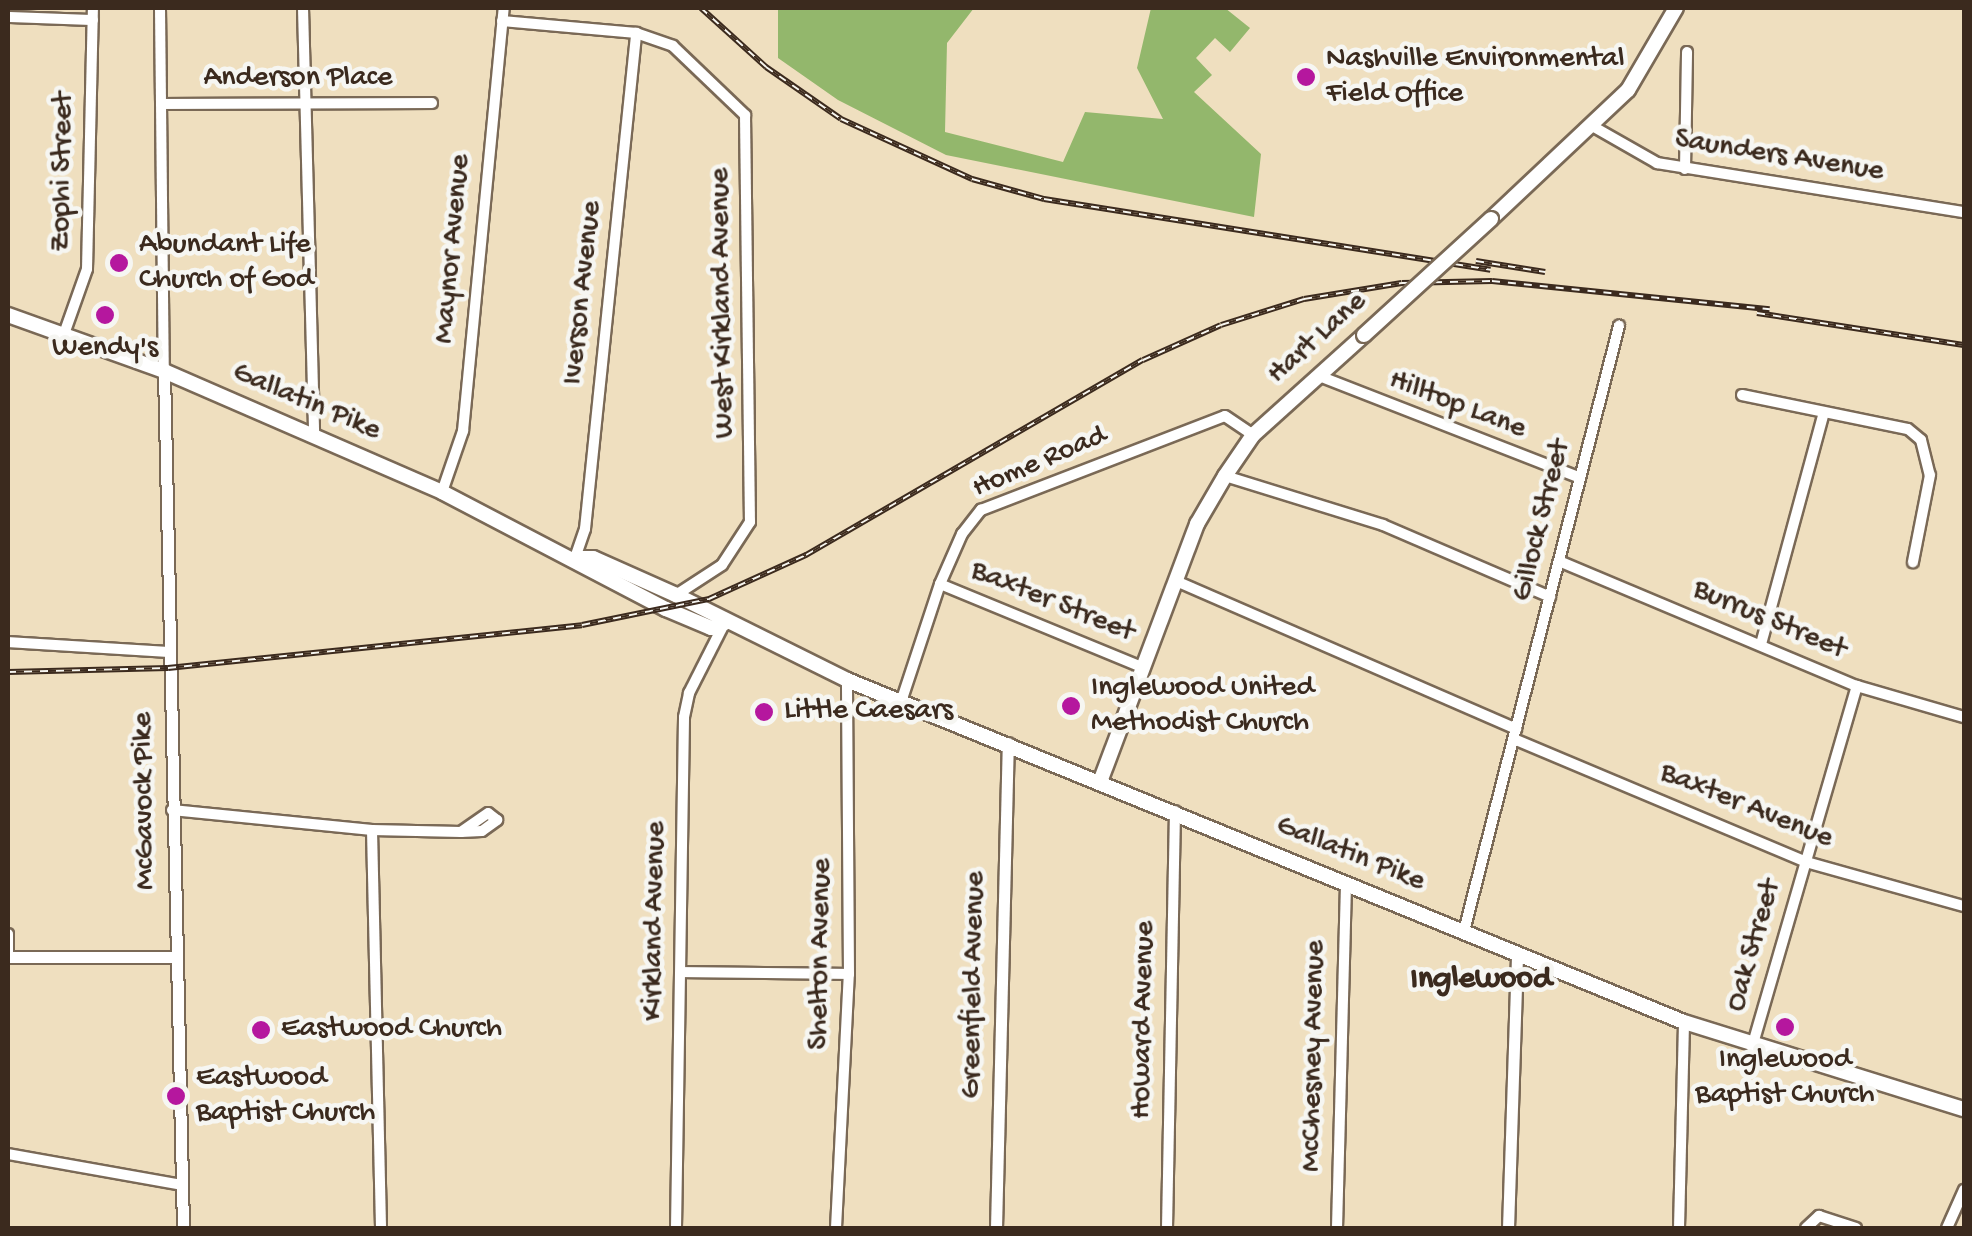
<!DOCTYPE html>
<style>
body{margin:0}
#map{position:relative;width:1972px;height:1236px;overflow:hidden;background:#efdfbf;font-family:"Gochi Hand",sans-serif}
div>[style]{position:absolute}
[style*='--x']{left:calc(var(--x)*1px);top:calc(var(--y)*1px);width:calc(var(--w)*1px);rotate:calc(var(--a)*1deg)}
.forest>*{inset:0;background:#93b76c}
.roads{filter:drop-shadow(2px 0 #7a6956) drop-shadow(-2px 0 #7a6956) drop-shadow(0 2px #7a6956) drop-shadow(0 -2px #7a6956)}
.minor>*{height:10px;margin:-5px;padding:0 5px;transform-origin:5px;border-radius:5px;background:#fff}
.tertiary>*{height:11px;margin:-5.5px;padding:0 5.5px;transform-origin:5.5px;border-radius:5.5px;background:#fff}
.secondary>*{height:14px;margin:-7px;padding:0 7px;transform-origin:7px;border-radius:7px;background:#fff}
.rail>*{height:6px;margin-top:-3px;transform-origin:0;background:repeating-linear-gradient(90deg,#f6f6f2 0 8px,#3b2a1e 0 16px);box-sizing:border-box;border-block:2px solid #3b2a1e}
.bridges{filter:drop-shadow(2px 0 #7a6956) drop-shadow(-2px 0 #7a6956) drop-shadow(0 2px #7a6956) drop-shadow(0 -2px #7a6956)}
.secondary-bridge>*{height:14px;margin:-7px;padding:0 7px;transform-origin:7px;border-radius:7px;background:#fff}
.dots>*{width:28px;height:28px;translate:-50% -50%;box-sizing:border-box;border:5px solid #f6f6f2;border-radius:50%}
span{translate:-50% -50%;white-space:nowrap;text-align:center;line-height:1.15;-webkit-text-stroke:9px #f6f6f2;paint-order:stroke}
.poi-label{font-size:30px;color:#3b2a1e}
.left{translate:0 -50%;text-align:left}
.street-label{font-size:30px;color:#3b2a1e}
.neighbourhood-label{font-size:32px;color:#3b2a1e;font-weight:700}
.frame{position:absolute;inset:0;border:10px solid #3b2a1e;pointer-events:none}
</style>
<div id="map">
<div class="forest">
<i style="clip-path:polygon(778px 8px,974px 8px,947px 43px,945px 132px,1063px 162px,1085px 112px,1163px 119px,1137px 68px,1151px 8px,1225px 8px,1250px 28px,1230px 52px,1215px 38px,1196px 58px,1212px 75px,1194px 92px,1261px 154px,1254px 217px,946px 155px,838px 100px,778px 58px)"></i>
</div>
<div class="roads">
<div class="minor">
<i style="--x:160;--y:8;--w:363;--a:89.4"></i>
<i style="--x:303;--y:8;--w:429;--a:88.5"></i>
<i style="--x:8;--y:17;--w:85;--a:2"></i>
<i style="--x:502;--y:21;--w:135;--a:5.1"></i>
<i style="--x:636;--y:33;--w:39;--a:19"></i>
<i style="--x:673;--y:46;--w:100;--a:43.8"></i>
<i style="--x:745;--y:115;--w:407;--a:89.3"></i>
<i style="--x:750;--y:522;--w:51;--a:123.1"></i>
<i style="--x:722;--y:565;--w:55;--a:146.9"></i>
<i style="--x:163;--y:104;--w:269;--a:-0.2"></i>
<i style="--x:1594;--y:127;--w:73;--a:29.7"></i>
<i style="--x:1657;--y:163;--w:311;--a:9.1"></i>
<i style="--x:1685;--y:169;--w:117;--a:-89"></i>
<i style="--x:64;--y:334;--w:69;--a:-70.5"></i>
<i style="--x:87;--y:269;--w:261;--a:-88.7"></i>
<i style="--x:1319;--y:376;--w:280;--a:21.3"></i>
<i style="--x:1742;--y:395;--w:169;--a:11.6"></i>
<i style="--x:1908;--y:429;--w:17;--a:40"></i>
<i style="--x:1921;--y:440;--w:36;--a:76"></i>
<i style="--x:1930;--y:475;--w:89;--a:101.1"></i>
<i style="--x:1225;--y:476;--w:165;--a:17.2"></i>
<i style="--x:1383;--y:525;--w:182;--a:23.3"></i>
<i style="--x:442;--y:492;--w:65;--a:-71"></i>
<i style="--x:463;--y:431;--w:425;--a:-84.5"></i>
<i style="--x:575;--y:558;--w:31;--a:-71"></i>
<i style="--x:585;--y:529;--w:499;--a:-84.1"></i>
<i style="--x:1559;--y:561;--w:323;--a:22.8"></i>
<i style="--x:1857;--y:686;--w:111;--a:16.2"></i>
<i style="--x:1176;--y:581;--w:371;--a:23.5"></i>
<i style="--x:940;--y:584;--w:221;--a:22.4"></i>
<i style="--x:8;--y:642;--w:160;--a:3.6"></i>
<i style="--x:1761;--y:644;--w:240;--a:-74.8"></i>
<i style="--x:901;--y:702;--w:124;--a:-71.7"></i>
<i style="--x:940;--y:584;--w:55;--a:-66.3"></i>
<i style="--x:962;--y:534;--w:31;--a:-52"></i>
<i style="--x:981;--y:510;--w:261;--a:-21.1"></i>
<i style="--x:1225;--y:416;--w:34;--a:34"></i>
<i style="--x:1514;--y:739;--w:317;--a:22.8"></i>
<i style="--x:1806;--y:862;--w:164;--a:15.6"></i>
<i style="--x:172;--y:810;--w:201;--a:5.7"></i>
<i style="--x:372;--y:830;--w:89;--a:1.3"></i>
<i style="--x:461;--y:832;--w:21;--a:-3"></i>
<i style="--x:482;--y:831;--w:19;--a:-36"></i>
<i style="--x:497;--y:820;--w:11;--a:-142"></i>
<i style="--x:488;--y:813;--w:33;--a:145"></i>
<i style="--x:372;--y:830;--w:398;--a:88.7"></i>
<i style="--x:1464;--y:931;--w:625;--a:-75.63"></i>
<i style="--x:8;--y:934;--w:23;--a:90"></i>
<i style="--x:681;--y:972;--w:168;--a:0.7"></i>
<i style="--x:1752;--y:1047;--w:376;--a:-73.8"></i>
<i style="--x:8;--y:1154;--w:177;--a:10.1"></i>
<i style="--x:676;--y:1228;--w:511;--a:-89.1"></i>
<i style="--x:684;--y:717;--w:25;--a:-78"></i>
<i style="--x:689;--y:693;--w:77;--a:-63.1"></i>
<i style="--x:836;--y:1228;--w:254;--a:-87.1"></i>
<i style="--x:849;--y:974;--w:294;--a:-90.4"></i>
<i style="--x:1167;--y:1228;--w:417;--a:-88.9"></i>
<i style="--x:1337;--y:1228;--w:344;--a:-88.5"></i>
<i style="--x:1679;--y:1228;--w:206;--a:-88.6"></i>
<i style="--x:1806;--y:1228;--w:18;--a:-43"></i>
<i style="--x:1819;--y:1216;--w:39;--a:18"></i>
<i style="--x:1947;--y:1228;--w:42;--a:-65.9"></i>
</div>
<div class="tertiary">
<i style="--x:164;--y:371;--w:857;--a:88.73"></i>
<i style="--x:8;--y:957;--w:166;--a:0"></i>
<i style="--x:996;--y:1228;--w:485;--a:-88.6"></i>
<i style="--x:1508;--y:1228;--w:275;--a:-88.1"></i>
</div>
<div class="secondary">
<i style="--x:1491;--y:219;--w:188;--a:-43.3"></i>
<i style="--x:1628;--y:90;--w:95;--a:-59.7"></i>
<i style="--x:8;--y:315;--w:166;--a:19.7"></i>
<i style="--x:164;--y:371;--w:303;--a:23.5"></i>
<i style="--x:442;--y:492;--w:253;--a:27.6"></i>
<i style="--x:666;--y:609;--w:49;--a:22.9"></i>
<i style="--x:711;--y:628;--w:15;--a:-20"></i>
<i style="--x:575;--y:558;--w:18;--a:0"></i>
<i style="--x:593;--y:558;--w:91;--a:24"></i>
<i style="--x:676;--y:595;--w:191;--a:26.4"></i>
<i style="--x:847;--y:680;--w:904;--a:22.23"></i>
<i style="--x:1684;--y:1022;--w:293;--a:17.3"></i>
<i style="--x:1100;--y:782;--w:276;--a:-69.4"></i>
<i style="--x:1197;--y:524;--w:56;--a:-59.7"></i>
<i style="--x:1225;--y:476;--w:50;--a:-55.7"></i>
<i style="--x:1253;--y:435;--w:149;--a:-42"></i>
</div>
</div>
<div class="rail">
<i style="--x:701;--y:8;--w:88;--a:42.2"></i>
<i style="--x:766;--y:67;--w:91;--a:34.7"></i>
<i style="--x:841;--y:119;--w:144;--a:24.6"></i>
<i style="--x:972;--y:179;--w:75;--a:15.5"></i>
<i style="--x:1044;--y:199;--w:452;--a:9"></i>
<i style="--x:1476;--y:261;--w:70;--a:9.1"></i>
<i style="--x:1757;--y:313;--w:209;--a:8.8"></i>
<i style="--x:8;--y:672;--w:160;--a:-1.4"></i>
<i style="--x:168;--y:668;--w:416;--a:-5.9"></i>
<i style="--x:582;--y:625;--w:130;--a:-11.6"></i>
<i style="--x:709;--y:599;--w:107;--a:-24.4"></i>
<i style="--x:806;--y:555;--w:389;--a:-30.1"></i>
<i style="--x:1143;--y:360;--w:85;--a:-24.2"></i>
<i style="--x:1221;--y:325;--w:87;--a:-17.4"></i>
<i style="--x:1304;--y:299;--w:99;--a:-9.3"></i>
<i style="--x:1402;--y:283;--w:90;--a:-1.3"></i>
<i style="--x:1492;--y:281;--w:279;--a:5.8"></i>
</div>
<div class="bridges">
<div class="secondary-bridge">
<i style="--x:1364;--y:335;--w:172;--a:-42.4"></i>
</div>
</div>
<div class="dots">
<i style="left:1306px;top:77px;background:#b5179e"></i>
<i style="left:119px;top:263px;background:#b5179e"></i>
<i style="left:105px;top:315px;background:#b5179e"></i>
<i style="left:1071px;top:706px;background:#b5179e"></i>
<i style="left:764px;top:712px;background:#b5179e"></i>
<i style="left:1785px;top:1027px;background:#b5179e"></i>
<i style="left:261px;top:1030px;background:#b5179e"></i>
<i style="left:176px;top:1096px;background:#b5179e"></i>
</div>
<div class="poi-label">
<span class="left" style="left:1326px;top:77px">Nashville Environmental<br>Field Office</span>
<span class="left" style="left:139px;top:263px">Abundant Life<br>Church of God</span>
<span style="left:105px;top:349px">Wendy's</span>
<span class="left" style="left:1091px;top:706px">Inglewood United<br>Methodist Church</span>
<span class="left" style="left:784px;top:712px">Little Caesars</span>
<span class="left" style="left:281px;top:1030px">Eastwood Church</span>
<span style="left:1785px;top:1078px">Inglewood<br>Baptist Church</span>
<span class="left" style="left:196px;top:1096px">Eastwood<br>Baptist Church</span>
</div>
<div class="street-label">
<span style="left:298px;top:79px">Anderson Place</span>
<span style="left:1779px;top:157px;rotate:9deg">Saunders Avenue</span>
<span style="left:64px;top:172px;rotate:-89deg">Zophi Street</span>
<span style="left:454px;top:249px;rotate:-85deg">Maynor Avenue</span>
<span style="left:584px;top:293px;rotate:-84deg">Iverson Avenue</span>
<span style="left:724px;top:303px;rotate:-91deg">West Kirkland Avenue</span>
<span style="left:1318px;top:339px;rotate:-42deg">Hart Lane</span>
<span style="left:306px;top:403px;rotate:23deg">Gallatin Pike</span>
<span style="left:1457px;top:406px;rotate:21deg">Hilltop Lane</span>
<span style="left:1040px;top:463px;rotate:-23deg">Home Road</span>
<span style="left:1543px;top:521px;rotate:-76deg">Gillock Street</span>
<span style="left:1052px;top:603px;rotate:22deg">Baxter Street</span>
<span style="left:1769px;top:621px;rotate:23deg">Burrus Street</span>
<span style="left:146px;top:801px;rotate:-91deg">McGavock Pike</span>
<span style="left:1746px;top:807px;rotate:22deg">Baxter Avenue</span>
<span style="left:1350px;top:855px;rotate:22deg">Gallatin Pike</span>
<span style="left:656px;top:921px;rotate:-89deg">Kirkland Avenue</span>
<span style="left:1755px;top:946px;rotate:-74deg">Oak Street</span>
<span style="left:822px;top:954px;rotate:-89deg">Shelton Avenue</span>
<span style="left:975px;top:985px;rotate:-89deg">Greenfield Avenue</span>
<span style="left:1145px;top:1020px;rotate:-89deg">Howard Avenue</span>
<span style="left:1315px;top:1056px;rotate:-89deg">McChesney Avenue</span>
</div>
<div class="neighbourhood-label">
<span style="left:1481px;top:980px">Inglewood</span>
</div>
<div class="frame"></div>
</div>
